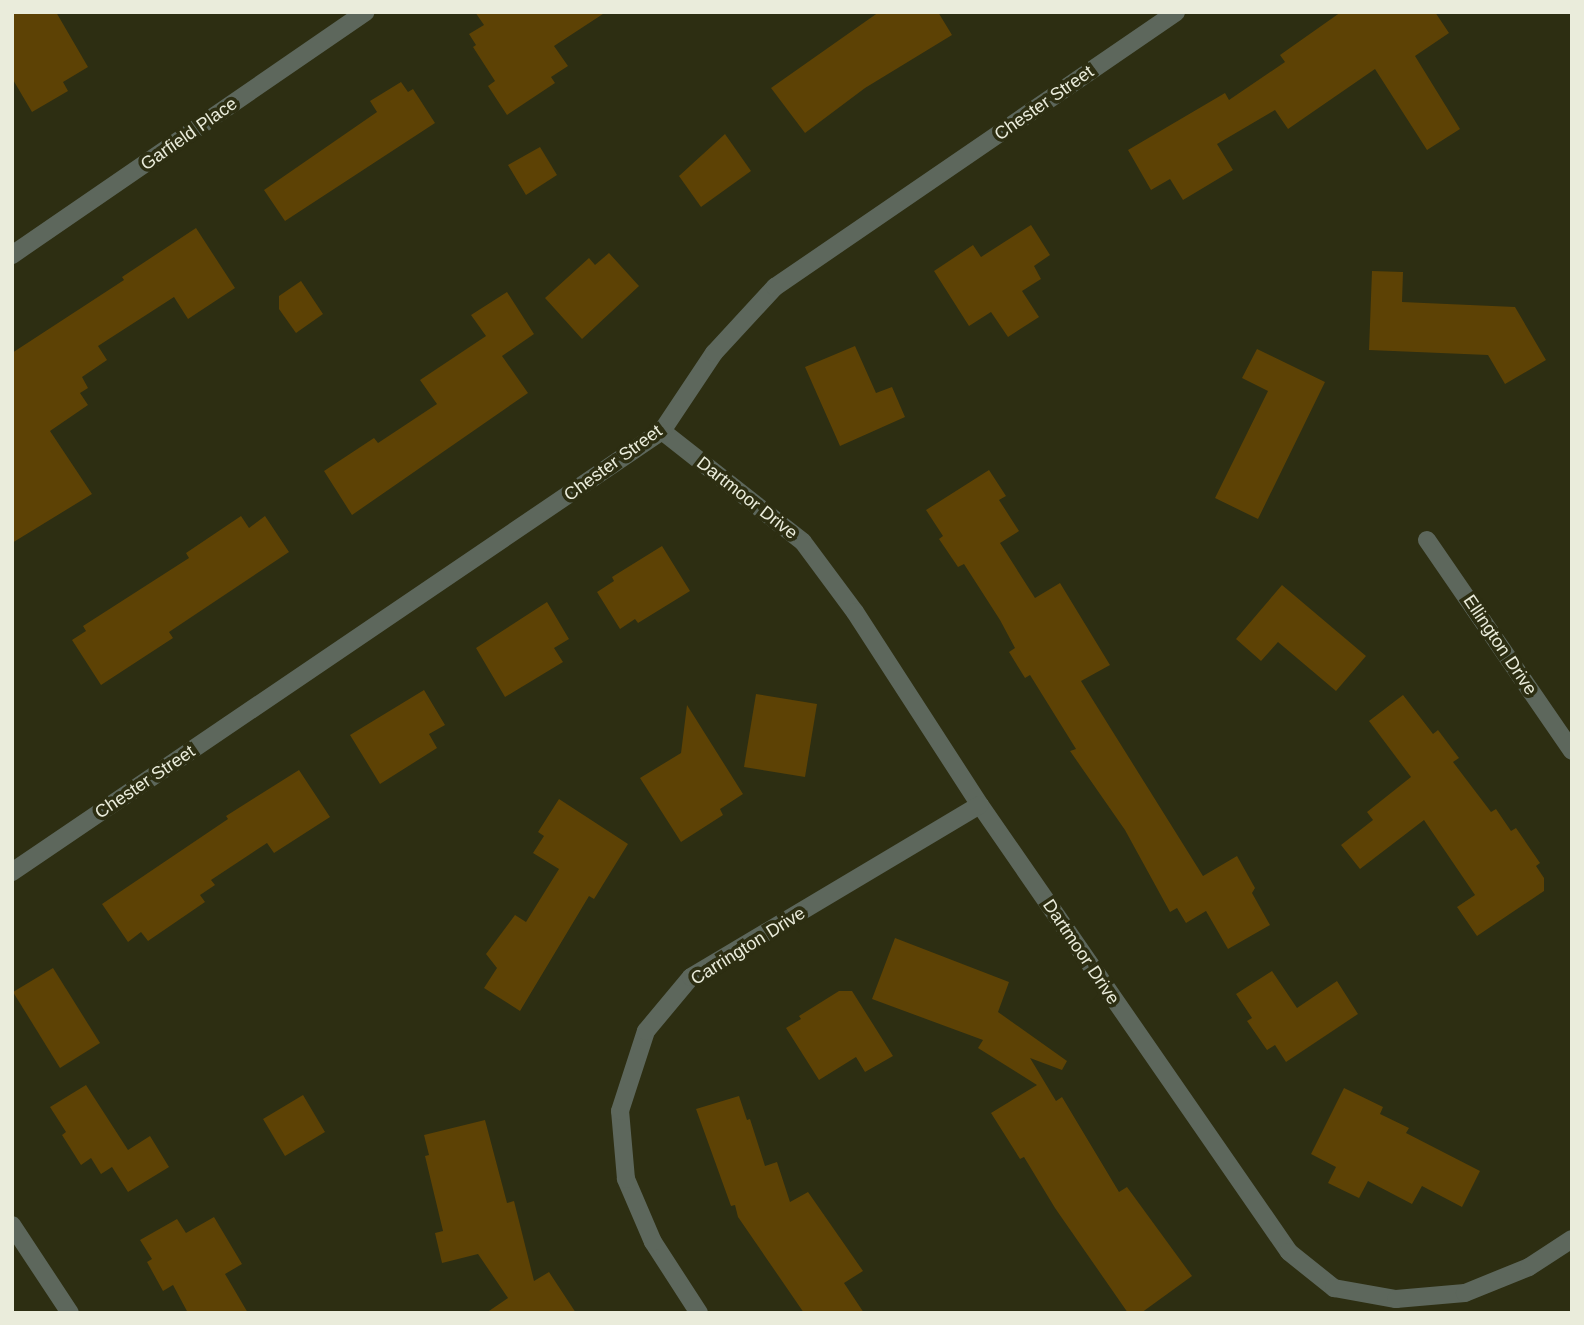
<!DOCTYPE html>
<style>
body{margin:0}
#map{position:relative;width:1584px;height:1325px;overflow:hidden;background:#2d2e12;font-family:Arial,sans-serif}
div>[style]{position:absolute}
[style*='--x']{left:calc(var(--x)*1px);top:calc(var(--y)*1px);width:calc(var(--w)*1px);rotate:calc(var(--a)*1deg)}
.building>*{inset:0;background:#5d4205}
.minor>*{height:18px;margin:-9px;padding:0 9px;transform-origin:9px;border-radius:9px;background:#5d675c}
span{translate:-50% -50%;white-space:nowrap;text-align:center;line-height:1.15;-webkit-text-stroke:7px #2d2e12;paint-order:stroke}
.street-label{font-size:18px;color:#eaecdb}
.frame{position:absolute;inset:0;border:14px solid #eaecdb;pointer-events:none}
</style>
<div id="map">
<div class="building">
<i style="clip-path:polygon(12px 12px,56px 12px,88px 67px,63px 82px,68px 91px,32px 112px,12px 78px)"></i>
<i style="clip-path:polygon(475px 12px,606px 12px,554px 46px,568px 66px,551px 77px,555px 83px,507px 115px,488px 86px,495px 81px,473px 47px,476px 45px,469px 34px,484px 25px)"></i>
<i style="clip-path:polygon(879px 12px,938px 12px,952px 35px,865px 88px,805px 133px,771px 88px)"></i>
<i style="clip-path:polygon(1341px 12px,1435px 12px,1449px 33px,1415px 56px,1460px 129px,1427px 150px,1375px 69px,1288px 129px,1275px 110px,1217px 144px,1233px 170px,1183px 200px,1170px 179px,1151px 190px,1128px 150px,1225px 93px,1229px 100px,1285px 62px,1280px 55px)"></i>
<i style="clip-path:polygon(401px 82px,408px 92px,413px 89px,435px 123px,285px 221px,264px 190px,377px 112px,370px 101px)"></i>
<i style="clip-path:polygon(725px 134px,751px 171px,701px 207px,679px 176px)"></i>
<i style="clip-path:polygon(540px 147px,557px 175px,526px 195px,508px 165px)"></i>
<i style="clip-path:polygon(1031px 225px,1050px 255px,1034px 266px,1041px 279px,1022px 291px,1039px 317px,1008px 337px,991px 312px,969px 326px,934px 271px,973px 245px,981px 257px)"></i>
<i style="clip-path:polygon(196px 228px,235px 288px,188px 319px,174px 297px,98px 346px,107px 360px,82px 377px,88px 388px,80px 393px,88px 405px,50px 431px,92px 494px,12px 543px,12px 353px,124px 280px,122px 277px)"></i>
<i style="clip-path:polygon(609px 253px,639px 286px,582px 339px,545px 298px,589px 258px,595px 265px)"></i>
<i style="clip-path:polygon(1372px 271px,1403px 272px,1402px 302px,1515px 307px,1546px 360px,1505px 384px,1488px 355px,1369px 350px)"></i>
<i style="clip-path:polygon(301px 281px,323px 314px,296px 333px,279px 309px,279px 296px)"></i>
<i style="clip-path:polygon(507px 292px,534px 334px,502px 356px,528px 393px,352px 515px,324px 471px,374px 438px,378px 443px,437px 404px,420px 380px,486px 336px,471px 315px)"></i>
<i style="clip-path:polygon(855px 346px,876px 393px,892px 387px,905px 417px,840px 446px,805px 367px)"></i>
<i style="clip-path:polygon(1257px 349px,1325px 382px,1258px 519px,1215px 498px,1268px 391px,1242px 378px)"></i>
<i style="clip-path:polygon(989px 470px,1006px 496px,999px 500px,1019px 531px,1000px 543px,1035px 598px,1060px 583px,1110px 665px,1081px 681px,1203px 876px,1237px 856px,1255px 888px,1252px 893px,1270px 925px,1228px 949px,1206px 911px,1186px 923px,1177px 908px,1170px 912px,1125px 830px,1070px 751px,1076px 749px,1030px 675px,1025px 678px,1009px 652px,1015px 648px,1000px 620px,964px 564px,958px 567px,939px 539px,943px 536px,926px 510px)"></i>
<i style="clip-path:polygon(241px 516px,249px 528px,265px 516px,289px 552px,169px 632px,173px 638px,101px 685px,72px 640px,86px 631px,83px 626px,189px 558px,186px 553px)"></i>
<i style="clip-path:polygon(662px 546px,690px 591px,638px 623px,635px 619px,620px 629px,597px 592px,614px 581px,612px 577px)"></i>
<i style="clip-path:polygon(1282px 585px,1366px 656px,1336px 691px,1278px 642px,1261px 661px,1236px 639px)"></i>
<i style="clip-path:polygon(547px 602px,569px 639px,554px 648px,563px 662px,505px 697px,476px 648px)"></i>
<i style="clip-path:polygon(424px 690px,445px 725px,429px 734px,437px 748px,380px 784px,350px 735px)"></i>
<i style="clip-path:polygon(756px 694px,817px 704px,805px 777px,744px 767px)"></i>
<i style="clip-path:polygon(1403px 695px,1433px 734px,1438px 730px,1459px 758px,1453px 762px,1491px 812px,1496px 809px,1511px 831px,1516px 828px,1540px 863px,1536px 866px,1544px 878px,1544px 891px,1477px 936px,1457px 907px,1475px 895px,1424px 820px,1360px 869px,1341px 845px,1373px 820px,1367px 812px,1411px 777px,1369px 721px)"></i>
<i style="clip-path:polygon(687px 705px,743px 794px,720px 809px,723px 815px,681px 842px,640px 778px,681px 753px)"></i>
<i style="clip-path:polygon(299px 770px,330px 817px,274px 853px,267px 843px,211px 880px,215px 885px,200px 895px,205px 902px,148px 941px,141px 932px,128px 942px,102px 904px,228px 819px,226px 816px)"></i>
<i style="clip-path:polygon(559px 799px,628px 844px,594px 899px,589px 896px,520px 1011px,484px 988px,497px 968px,486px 954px,515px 915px,526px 922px,559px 869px,533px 853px,544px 836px,538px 832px)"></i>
<i style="clip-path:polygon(895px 938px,1009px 982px,998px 1012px,1067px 1061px,1062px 1070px,1030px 1058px,1056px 1101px,1062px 1097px,1119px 1192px,1127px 1187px,1192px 1276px,1141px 1313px,1128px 1313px,1055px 1208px,1024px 1157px,1020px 1159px,991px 1113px,1037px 1085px,978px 1048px,983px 1040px,872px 999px)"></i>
<i style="clip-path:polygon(53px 968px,100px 1043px,60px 1068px,13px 992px)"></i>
<i style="clip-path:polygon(1272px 971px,1297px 1008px,1337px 981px,1358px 1014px,1286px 1062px,1275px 1045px,1267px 1050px,1247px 1021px,1252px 1018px,1236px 994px)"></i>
<i style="clip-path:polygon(839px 991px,852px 991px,893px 1056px,865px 1072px,856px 1057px,819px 1080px,786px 1028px,801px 1019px,799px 1016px)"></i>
<i style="clip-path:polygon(86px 1085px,128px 1150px,150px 1136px,169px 1167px,128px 1192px,112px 1167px,101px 1174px,91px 1158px,81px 1165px,62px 1135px,66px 1132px,50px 1107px)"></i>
<i style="clip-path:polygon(1344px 1088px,1383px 1107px,1380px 1114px,1409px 1128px,1406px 1133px,1480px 1171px,1462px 1207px,1422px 1186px,1412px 1204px,1368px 1181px,1359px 1198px,1328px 1183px,1336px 1167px,1311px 1154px)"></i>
<i style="clip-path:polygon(303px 1095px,325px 1132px,285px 1156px,263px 1119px)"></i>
<i style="clip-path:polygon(739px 1096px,747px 1120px,750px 1119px,765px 1166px,777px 1162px,790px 1202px,808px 1192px,863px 1271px,844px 1283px,864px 1313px,804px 1313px,738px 1217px,735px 1205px,731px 1206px,696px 1109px)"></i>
<i style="clip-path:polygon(485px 1120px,507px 1203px,514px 1201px,534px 1281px,549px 1272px,576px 1313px,486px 1313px,508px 1298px,478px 1254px,442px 1263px,435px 1233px,443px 1231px,425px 1156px,429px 1155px,424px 1135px)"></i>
<i style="clip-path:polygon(214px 1217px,242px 1264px,225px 1274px,248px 1313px,188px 1313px,173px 1285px,163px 1291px,147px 1262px,152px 1259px,140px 1240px,177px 1219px,186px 1233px)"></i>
</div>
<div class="minor">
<i style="--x:12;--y:255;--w:429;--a:-34.5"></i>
<i style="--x:662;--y:431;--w:179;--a:38.2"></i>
<i style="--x:803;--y:542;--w:87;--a:53.4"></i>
<i style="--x:855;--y:612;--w:230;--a:57.1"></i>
<i style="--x:980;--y:805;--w:543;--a:55.34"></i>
<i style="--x:1289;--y:1252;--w:58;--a:38.7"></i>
<i style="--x:1334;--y:1288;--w:63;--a:10.1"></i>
<i style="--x:1396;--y:1299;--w:69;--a:-5"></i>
<i style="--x:1465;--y:1293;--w:69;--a:-22.1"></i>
<i style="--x:1529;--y:1267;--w:51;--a:-33.1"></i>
<i style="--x:1427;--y:540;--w:256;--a:55.5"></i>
<i style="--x:12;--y:872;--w:785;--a:-34.16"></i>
<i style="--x:662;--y:431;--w:94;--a:-56.3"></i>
<i style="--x:714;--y:353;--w:90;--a:-47.3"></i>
<i style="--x:775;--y:287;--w:486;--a:-34.4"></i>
<i style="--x:12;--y:1225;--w:105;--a:56.6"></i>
<i style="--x:699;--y:1313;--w:85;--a:-122.9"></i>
<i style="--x:653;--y:1242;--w:69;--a:-113.2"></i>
<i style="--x:626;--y:1179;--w:68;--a:-95"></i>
<i style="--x:620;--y:1111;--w:84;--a:-72"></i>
<i style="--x:646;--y:1031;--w:70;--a:-50.2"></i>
<i style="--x:691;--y:977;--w:336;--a:-30.8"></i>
</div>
<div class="street-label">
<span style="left:1044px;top:103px;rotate:-35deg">Chester Street</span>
<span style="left:189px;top:134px;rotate:-35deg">Garfield Place</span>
<span style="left:613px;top:463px;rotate:-36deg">Chester Street</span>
<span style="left:747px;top:498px;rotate:38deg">Dartmoor Drive</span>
<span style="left:1500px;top:645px;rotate:56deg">Ellington Drive</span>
<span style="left:145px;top:782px;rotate:-34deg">Chester Street</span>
<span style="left:748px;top:946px;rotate:-32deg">Carrington Drive</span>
<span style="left:1081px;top:952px;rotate:56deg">Dartmoor Drive</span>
</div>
<div class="frame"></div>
</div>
